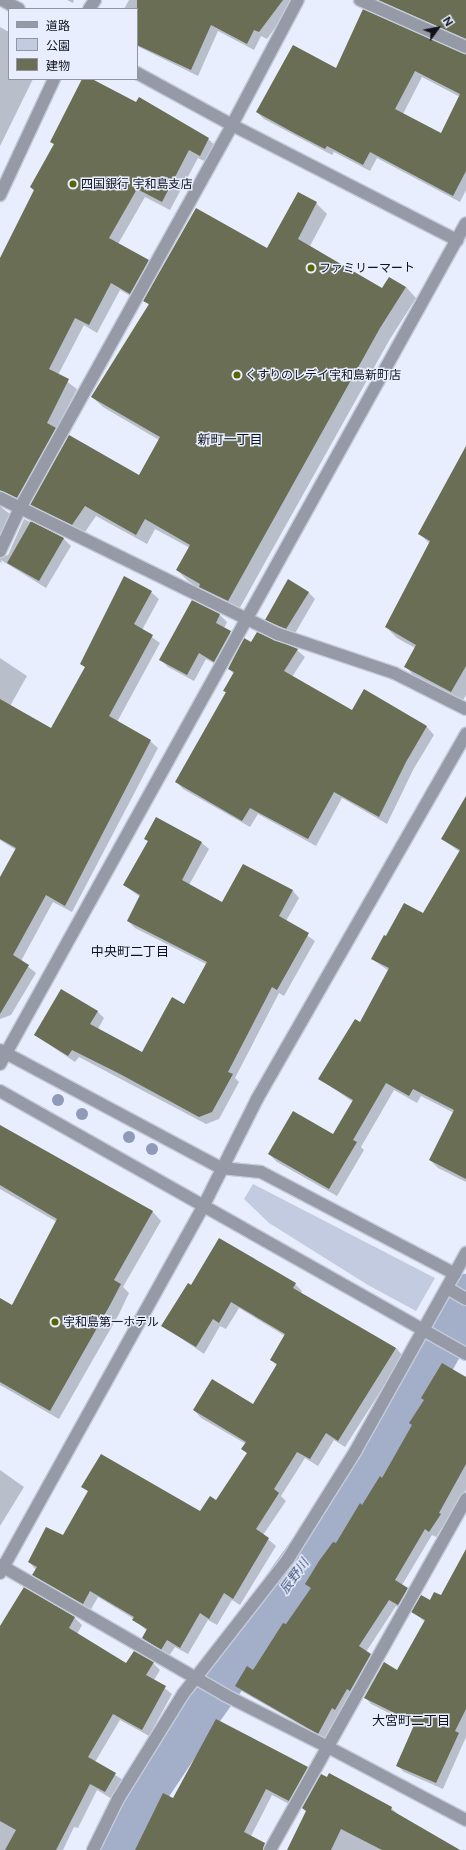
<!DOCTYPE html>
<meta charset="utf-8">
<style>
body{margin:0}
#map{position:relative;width:466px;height:1850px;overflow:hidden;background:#e8eefe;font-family:Inter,"Noto Sans JP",sans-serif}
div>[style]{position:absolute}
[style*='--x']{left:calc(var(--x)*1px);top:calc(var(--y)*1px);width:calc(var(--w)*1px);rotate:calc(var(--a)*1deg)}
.green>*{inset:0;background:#c2cbdf}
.shadow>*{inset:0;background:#0003}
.river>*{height:47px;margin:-23.5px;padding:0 23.5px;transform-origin:23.5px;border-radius:23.5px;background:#a3aec9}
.building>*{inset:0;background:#696e55}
.roads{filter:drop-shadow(1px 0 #c5cbda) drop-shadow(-1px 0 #c5cbda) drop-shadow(0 1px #c5cbda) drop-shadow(0 -1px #c5cbda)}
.minor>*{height:12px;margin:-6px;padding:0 6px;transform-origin:6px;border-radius:6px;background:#959aa6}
.trees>*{width:12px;height:12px;margin:-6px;border-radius:50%;background:#8f9ab8}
.dots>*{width:11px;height:11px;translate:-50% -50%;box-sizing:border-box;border:2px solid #e8eefe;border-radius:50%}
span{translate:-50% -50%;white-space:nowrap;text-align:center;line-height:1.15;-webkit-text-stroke:3px #e8eefe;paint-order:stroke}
.poi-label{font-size:12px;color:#0f121b}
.left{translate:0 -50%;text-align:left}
.neighbourhood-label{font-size:13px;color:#0f121b}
.water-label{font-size:13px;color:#3b4a72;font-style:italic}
.legend{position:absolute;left:8px;top:8px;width:130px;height:72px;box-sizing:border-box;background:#e8eefe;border:1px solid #9196a3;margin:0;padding:5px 7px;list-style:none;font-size:12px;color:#0f121b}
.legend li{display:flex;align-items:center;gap:8px;height:20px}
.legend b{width:20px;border:1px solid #9196a3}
.north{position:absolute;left:418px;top:8px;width:40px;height:40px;-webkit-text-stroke:3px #e8eefe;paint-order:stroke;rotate:57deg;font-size:11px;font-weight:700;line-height:16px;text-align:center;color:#0f121b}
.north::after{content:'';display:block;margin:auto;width:14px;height:18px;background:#0f121b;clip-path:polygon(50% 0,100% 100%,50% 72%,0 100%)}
</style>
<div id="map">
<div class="green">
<i style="clip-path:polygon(253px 1184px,435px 1278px,416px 1311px,368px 1285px,269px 1223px,244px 1199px)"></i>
</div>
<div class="shadow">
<i style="clip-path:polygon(67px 0,74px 0,73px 3px)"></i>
<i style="clip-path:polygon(129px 0,295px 0,267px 39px,261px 36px,254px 50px,218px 31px,198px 76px,137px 46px,137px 9px,124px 9px)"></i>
<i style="clip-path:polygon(375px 0,466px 0,466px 42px)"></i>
<i style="clip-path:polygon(0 27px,9px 32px,9px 79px,33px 79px,0 146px)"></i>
<i style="clip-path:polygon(evenodd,466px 54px,466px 190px,460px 202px,377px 158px,370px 171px,334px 152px,332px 155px,264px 119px,257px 112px,336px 69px,466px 54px,422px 77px,460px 97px,441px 135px,403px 114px,422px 77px)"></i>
<i style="clip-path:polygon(83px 79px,90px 79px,208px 139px,217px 147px,208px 163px,198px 158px,170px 210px,145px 197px,118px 244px,148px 261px,156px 269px,139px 301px,120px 290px,97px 333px,84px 325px,58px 375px,77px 389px,56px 430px,63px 437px,26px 506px,1px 503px,2px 508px,18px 520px,0 558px,8px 555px,24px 519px,64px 539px,71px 546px,46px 588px,1px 560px,2px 563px,0 562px,0 259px,35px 191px,31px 187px,55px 145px,51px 142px)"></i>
<i style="clip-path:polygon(298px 193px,316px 203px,327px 214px,310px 246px,383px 290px,406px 287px,416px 298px,390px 339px,238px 611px,211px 597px,188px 581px,177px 570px,190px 548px,155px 529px,147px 544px,96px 516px,83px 535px,42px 515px,32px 504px,139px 476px,159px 440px,103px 407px,92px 397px,149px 305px,144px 301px,267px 249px)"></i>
<i style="clip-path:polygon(466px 448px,466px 695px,462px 702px,415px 677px,405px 666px,415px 648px,397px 638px,386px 627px,430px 544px,419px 533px)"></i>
<i style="clip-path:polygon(151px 592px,159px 599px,142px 630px,160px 643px,117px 722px,150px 741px,158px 748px,72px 912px,53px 902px,21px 961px,36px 973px,11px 1015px,0 1019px,0 880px,16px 850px,0 840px,0 658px,27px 676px,10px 706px,52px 729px,86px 668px,81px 663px)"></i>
<i style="clip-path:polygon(308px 592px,315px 599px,294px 635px,274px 626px,267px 619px)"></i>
<i style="clip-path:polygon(192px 601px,220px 615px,227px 622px,224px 628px,238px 639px,222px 668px,206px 659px,194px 681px,168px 667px,161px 660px)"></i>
<i style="clip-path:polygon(251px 643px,297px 650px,305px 657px,292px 677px,352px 711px,364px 690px,427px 727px,434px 735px,413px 770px,387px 824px,342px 798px,316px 846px,258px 814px,250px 827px,183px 789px,176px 781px,227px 693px,224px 691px,234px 674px,229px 669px)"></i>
<i style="clip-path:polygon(466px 814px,466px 1182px,438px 1168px,430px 1160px,454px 1113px,421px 1096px,417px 1103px,394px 1090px,361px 1147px,364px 1150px,337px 1196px,277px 1162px,269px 1154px,334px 1135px,353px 1102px,320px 1079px,361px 1023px,389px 971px,372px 959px,404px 904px,424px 915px,460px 852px,442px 839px)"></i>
<i style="clip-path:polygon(156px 818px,202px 843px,209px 849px,189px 885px,223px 903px,244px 865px,293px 891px,299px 898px,286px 921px,315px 941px,284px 996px,279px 993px,235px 1078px,239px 1082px,219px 1119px,206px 1124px,79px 1057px,75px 1062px,35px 1035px,97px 1011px,104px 1018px,98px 1029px,143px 1053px,184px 1005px,206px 964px,135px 928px,128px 921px,140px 897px,124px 885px,148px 841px,146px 839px)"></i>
<i style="clip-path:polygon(0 1126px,153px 1212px,161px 1221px,123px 1287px,129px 1293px,119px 1314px,59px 1419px,0 1385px,0 1299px,12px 1306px,57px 1222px,0 1189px)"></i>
<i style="clip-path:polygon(295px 1284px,302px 1291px,301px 1293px,396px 1348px,403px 1356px,345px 1447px,334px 1440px,318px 1466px,305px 1458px,281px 1496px,286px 1501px,263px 1535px,276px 1546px,240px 1605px,232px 1600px,217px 1625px,208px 1620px,188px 1654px,175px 1647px,169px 1656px,143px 1638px,147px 1631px,134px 1619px,98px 1597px,90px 1611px,40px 1582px,33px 1575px,36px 1570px,29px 1562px,63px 1537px,89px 1492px,83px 1486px,200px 1513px,216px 1502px,248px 1454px,243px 1449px,246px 1444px,201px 1418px,194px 1410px,253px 1406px,277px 1366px,271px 1359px,285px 1336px,239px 1308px,226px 1329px,220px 1326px,204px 1354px,163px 1326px,192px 1286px)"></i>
<i style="clip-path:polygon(466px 1378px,466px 1490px,436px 1537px,432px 1535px,402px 1585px,414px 1595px,405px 1611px,396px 1606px,366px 1652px,377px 1661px,342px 1716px,338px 1714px,325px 1739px,243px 1692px,236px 1686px,254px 1671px,286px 1626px,311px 1589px,306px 1584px,362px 1506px)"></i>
<i style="clip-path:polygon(0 1470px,24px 1487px,0 1526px)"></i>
<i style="clip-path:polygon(466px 1551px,466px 1737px,443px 1789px,404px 1772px,398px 1766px,415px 1726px,371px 1704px,365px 1697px,397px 1671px,425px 1622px,413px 1612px,441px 1597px)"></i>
<i style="clip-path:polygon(24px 1589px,75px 1618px,82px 1625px,77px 1634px,126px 1665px,153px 1663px,160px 1670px,154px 1680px,172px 1694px,149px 1736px,120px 1720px,95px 1762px,123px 1780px,112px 1799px,97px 1790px,78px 1828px,74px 1827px,63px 1850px,0 1850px,0 1628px)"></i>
<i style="clip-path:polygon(307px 1768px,313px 1774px,295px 1807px,272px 1795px,251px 1836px,271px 1850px,132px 1850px,137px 1838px,141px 1839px,173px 1799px)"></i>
<i style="clip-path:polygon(391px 1808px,398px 1814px,460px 1850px,288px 1850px)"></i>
</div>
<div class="river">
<i style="--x:113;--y:1850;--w:62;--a:-63"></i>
<i style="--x:141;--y:1795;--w:87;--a:-56.3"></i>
<i style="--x:189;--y:1723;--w:301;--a:-54.5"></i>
<i style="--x:364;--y:1478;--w:208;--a:-60.6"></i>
</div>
<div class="building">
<i style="clip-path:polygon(137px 0,283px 0,259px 32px,254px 30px,247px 44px,211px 25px,191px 70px,137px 45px)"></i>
<i style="clip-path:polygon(378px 0,466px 0,466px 39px)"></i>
<i style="clip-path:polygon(evenodd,363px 9px,466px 54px,466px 171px,453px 196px,370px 152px,363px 165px,327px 146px,325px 149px,296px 134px,256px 112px,293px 45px,336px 68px,363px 9px,415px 71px,460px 94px,441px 133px,395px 109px,415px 71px)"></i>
<i style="clip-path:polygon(82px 79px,92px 79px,136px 102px,139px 97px,209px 138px,200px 156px,189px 150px,162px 202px,137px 189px,109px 238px,149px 260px,130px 294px,111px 283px,89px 325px,75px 318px,49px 369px,69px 379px,47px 423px,56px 428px,17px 498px,0 490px,0 258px,34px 190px,30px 187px,54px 144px,50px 142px)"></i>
<i style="clip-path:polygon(298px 192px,317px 202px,298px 239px,382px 288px,389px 277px,406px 287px,380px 328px,228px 601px,199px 587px,200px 584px,176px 570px,190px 545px,145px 519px,136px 535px,85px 506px,72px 525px,30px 505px,69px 435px,139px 475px,160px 437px,91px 397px,149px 304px,143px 301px,196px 208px,267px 248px)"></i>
<i style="clip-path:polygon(466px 446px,466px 666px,451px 692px,404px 667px,416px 645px,385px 627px,430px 541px,418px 534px)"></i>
<i style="clip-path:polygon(31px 521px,64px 538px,39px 581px,7px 563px)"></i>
<i style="clip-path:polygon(124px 576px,152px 591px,134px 624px,153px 635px,109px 716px,151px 740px,65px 906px,46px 895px,13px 955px,29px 965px,0 1014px,0 877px,16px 848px,0 839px,0 699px,51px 728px,85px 667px,80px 664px)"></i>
<i style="clip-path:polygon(288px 579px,309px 592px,286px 629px,265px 620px)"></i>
<i style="clip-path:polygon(192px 600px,220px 614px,216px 623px,231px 631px,214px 662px,199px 653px,187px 675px,159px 660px)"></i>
<i style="clip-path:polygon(257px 632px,298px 649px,284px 671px,352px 710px,364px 689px,427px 726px,406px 762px,379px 817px,334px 792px,308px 839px,250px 808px,242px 821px,175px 782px,226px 692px,223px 691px,234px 672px,228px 669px,244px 638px,251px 642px)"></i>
<i style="clip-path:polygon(466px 796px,466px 1179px,429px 1160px,454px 1110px,413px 1089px,409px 1096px,386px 1083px,353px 1140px,357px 1142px,329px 1189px,268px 1154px,293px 1111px,333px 1134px,353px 1100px,318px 1079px,355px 1019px,360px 1022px,389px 968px,371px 959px,384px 935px,386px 936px,404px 903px,423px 913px,460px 850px,441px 839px)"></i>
<i style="clip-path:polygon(156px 817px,202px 842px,182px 880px,222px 902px,243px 864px,293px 890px,279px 916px,309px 933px,277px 990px,272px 987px,228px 1072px,233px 1074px,212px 1112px,199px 1117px,120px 1074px,72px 1050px,68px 1056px,34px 1035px,61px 989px,98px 1011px,90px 1024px,142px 1052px,172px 997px,184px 1004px,207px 962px,127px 921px,140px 895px,123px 885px,148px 841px,144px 839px)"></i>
<i style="clip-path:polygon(0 1125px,153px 1211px,114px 1280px,121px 1284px,110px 1305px,50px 1411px,0 1382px,0 1298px,12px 1305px,57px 1219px,0 1185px)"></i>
<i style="clip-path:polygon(219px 1238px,296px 1283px,293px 1288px,396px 1348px,338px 1441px,326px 1433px,310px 1459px,297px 1452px,274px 1489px,279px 1493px,256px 1529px,269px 1538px,233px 1599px,224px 1593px,209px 1619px,200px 1613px,180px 1648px,167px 1640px,161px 1650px,142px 1638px,147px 1629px,132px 1620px,134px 1617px,90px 1591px,83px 1604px,32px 1575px,37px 1567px,28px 1562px,46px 1527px,63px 1535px,88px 1491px,81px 1487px,101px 1454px,200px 1511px,210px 1496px,216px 1500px,247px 1453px,241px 1449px,246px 1442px,193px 1410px,212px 1379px,253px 1404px,277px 1364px,270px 1360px,285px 1334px,231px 1302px,219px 1323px,213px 1319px,196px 1347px,161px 1326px,188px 1283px,191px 1285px)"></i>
<i style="clip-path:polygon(442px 1363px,466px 1377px,466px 1464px,439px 1513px,441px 1514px,429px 1532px,425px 1529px,395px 1580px,408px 1588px,398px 1605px,389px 1600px,359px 1646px,371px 1654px,350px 1691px,347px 1689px,335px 1710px,332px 1708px,318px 1734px,235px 1686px,247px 1666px,253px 1670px,283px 1623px,286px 1624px,311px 1588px,305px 1584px,319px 1561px,333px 1542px,336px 1543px,360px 1503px,362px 1505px,380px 1476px,382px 1478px,412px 1425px,409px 1423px,424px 1400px,421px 1398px)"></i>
<i style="clip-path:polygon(466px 1549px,466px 1709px,455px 1731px,459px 1733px,436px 1783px,396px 1766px,415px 1723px,364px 1698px,384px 1662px,397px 1670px,425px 1620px,411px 1612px,421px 1595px,430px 1600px,434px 1592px,441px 1595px)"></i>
<i style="clip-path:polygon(24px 1587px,75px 1617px,69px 1628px,126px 1663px,134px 1651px,154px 1662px,146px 1675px,166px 1686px,142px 1730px,113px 1714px,88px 1757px,116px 1773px,105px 1792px,90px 1784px,56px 1850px,5px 1850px,16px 1830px,0 1821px,0 1626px)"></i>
<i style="clip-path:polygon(216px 1719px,308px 1767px,289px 1801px,266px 1789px,244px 1832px,265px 1843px,263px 1850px,135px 1850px,163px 1793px,173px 1798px)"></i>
<i style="clip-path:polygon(329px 1773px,392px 1807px,391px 1810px,460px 1850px,382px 1850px,341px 1829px,331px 1850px,287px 1850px,306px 1811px,302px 1808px,321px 1774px,327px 1777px)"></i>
</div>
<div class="roads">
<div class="minor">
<i style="--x:2;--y:0;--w:19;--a:28"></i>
<i style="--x:360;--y:0;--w:116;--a:23.9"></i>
<i style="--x:89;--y:9;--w:11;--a:-56"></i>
<i style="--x:137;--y:73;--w:108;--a:28.7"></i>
<i style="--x:232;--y:125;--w:253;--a:27.1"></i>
<i style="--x:0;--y:195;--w:128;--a:-65"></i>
<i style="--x:0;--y:498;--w:309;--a:26.1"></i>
<i style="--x:278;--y:634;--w:122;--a:18.6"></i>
<i style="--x:394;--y:673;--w:80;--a:26.6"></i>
<i style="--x:0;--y:551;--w:47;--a:-65.1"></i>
<i style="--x:20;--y:508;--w:438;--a:-61"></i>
<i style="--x:232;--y:125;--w:141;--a:-62.2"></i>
<i style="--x:0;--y:1050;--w:251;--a:28.1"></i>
<i style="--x:221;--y:1168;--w:40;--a:5.7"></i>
<i style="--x:261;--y:1172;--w:219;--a:27.7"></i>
<i style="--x:0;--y:1064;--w:961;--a:-61.01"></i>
<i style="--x:0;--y:1091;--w:535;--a:29.44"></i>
<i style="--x:447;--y:1288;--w:22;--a:30"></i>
<i style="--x:0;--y:1565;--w:260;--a:30"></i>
<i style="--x:225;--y:1695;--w:115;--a:26.8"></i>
<i style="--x:328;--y:1747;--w:156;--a:27.9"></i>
<i style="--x:0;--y:1573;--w:421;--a:-61"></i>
<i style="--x:204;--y:1205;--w:119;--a:-63.4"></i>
<i style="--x:257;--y:1099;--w:421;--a:-60.2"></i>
<i style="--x:93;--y:1850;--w:57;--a:-63.9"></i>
<i style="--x:118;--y:1799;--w:123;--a:-58.2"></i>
<i style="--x:183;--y:1694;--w:171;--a:-52.1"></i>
<i style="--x:288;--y:1559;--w:128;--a:-58"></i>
<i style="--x:356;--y:1450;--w:226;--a:-60.8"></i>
<i style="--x:270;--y:1850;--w:402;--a:-60.8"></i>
</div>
</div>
<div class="trees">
<i style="left:58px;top:1100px"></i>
<i style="left:82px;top:1114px"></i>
<i style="left:129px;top:1137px"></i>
<i style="left:152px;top:1149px"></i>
</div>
<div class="dots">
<i style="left:73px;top:184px;background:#5a6404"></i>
<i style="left:311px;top:268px;background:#5a6404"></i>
<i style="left:237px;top:375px;background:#5a6404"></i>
<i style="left:55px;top:1322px;background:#5a6404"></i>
</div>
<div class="poi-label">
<span class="left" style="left:81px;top:184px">四国銀行 宇和島支店</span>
<span class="left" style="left:319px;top:268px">ファミリーマート</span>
<span class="left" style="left:245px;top:375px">くすりのレデイ宇和島新町店</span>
<span class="left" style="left:63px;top:1322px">宇和島第一ホテル</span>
</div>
<div class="neighbourhood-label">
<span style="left:230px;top:439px">新町一丁目</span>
<span style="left:130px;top:951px">中央町二丁目</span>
<span style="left:411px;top:1720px">大宮町二丁目</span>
</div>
<div class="water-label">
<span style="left:294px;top:1576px;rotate:-54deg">辰野川</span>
</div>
<ul class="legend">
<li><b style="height:5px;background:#959aa6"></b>道路</li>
<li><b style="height:11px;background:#c2cbdf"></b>公園</li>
<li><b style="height:11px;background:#696e55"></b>建物</li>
</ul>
<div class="north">N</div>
</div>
